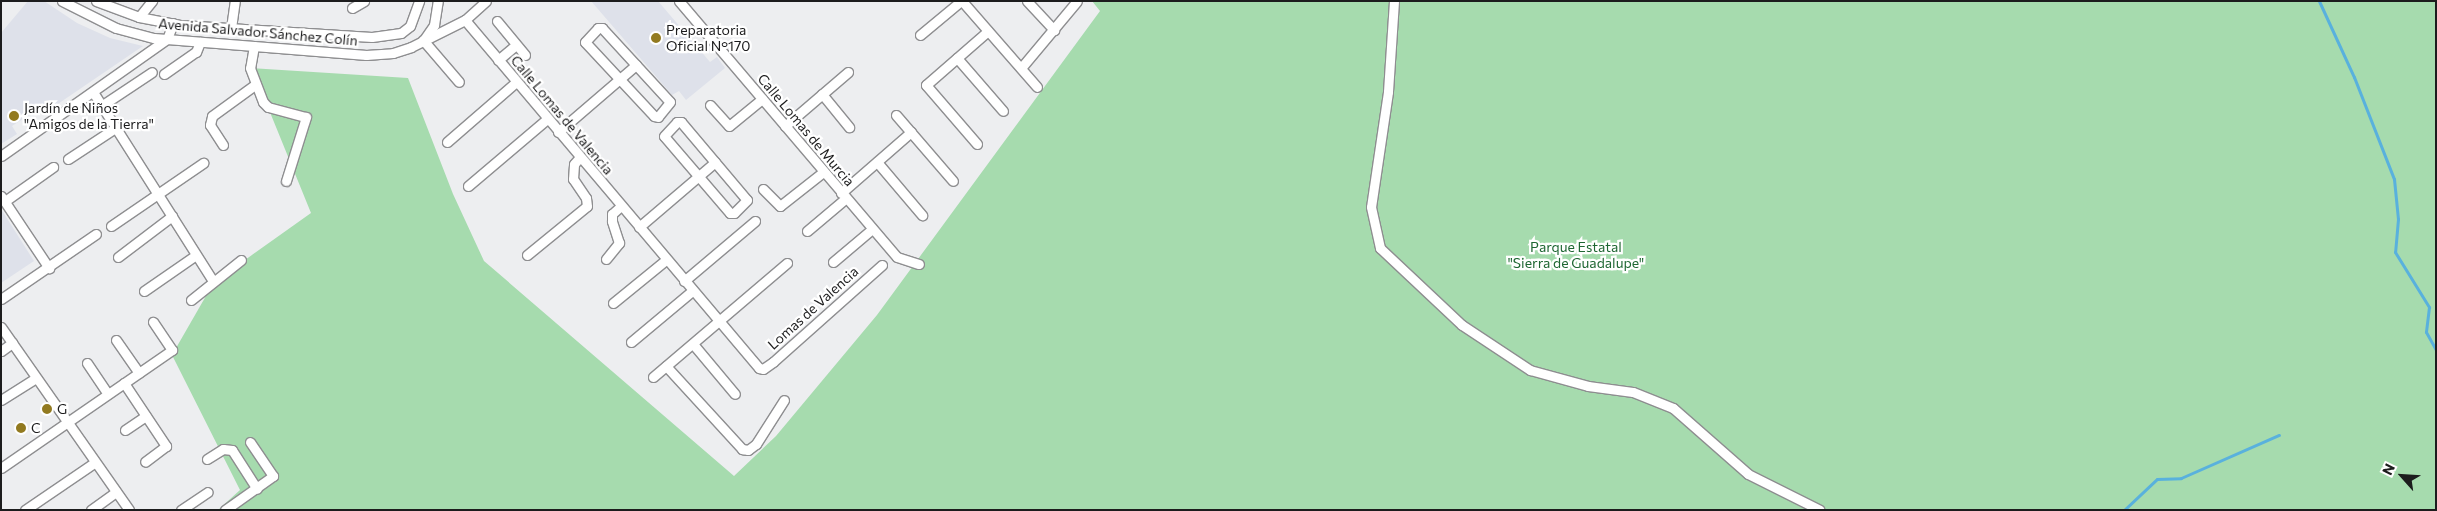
<!DOCTYPE html>
<meta charset="utf-8">
<style>
body{margin:0}
#map{position:relative;width:2437px;height:511px;overflow:hidden;background:#edeef0;font-family:Commissioner,sans-serif}
div>[style]{position:absolute}
[style*='--x']{left:calc(var(--x)*1px);top:calc(var(--y)*1px);width:calc(var(--w)*1px);rotate:calc(var(--a)*1deg)}
.built>*{inset:0;background:#dee1ea}
.green>*{inset:0;background:#a6dbae}
.stream>*{height:3px;margin:-1.5px;padding:0 1.5px;transform-origin:1.5px;border-radius:1.5px;background:#59b1dd}
.roads{filter:drop-shadow(1px 0 #8e8e90) drop-shadow(-1px 0 #8e8e90) drop-shadow(0 1px #8e8e90) drop-shadow(0 -1px #8e8e90)}
.minor>*{height:9px;margin:-4.5px;padding:0 4.5px;transform-origin:4.5px;border-radius:4.5px;background:#fff}
.dots>*{width:14px;height:14px;translate:-50% -50%;box-sizing:border-box;border:2px solid #fff;border-radius:50%}
span{translate:-50% -50%;white-space:nowrap;text-align:center;line-height:1.15;-webkit-text-stroke:4.5px #fff;paint-order:stroke}
.poi-label{font-size:14px;color:#1c1c1d}
.left{translate:0 -50%;text-align:left}
.street-label{font-size:14px;color:#1c1c1d}
.park-label{font-size:14px;color:#1f6733}
.frame{position:absolute;inset:0;border:2px solid #1c1c1d;pointer-events:none}
.north{position:absolute;left:2377px;top:451px;width:50px;height:50px;-webkit-text-stroke:4px #fff;paint-order:stroke;rotate:296deg;font-size:14px;font-weight:700;line-height:20px;text-align:center;color:#1c1c1d}
.north::after{content:'';display:block;margin:auto;width:18px;height:22px;background:#1c1c1d;clip-path:polygon(50% 0,100% 100%,50% 72%,0 100%)}
</style>
<div id="map">
<div class="built">
<i style="clip-path:polygon(28px 1px,44px 1px,77px 23px,110px 38px,143px 46px,49px 110px,43px 106px,12px 126px,17px 134px,1px 144px,1px 33px)"></i>
<i style="clip-path:polygon(591px 1px,658px 1px,710px 62px,717px 57px,725px 68px,686px 100px,679px 91px,672px 95px)"></i>
<i style="clip-path:polygon(1px 209px,34px 261px,1px 283px)"></i>
</div>
<div class="green">
<i style="clip-path:polygon(1092px 1px,2436px 1px,2436px 510px,218px 510px,240px 490px,172px 355px,214px 282px,311px 213px,252px 68px,408px 78px,453px 194px,484px 261px,734px 476px,776px 436px,877px 315px,1100px 11px)"></i>
</div>
<div class="stream">
<i style="--x:2319;--y:1;--w:84;--a:65.3"></i>
<i style="--x:2354;--y:77;--w:110;--a:68.6"></i>
<i style="--x:2394;--y:179;--w:40;--a:84.3"></i>
<i style="--x:2398;--y:219;--w:33;--a:95"></i>
<i style="--x:2395;--y:252;--w:65;--a:58.3"></i>
<i style="--x:2429;--y:307;--w:25;--a:97"></i>
<i style="--x:2426;--y:332;--w:21;--a:61"></i>
<i style="--x:2124;--y:510;--w:45;--a:-43.2"></i>
<i style="--x:2157;--y:479;--w:24;--a:-2"></i>
<i style="--x:2181;--y:478;--w:107;--a:-23.7"></i>
</div>
<div class="roads">
<div class="minor">
<i style="--x:62;--y:1;--w:60;--a:26.6"></i>
<i style="--x:116;--y:28;--w:39;--a:15"></i>
<i style="--x:154;--y:38;--w:213;--a:4.6"></i>
<i style="--x:366;--y:55;--w:27;--a:-4"></i>
<i style="--x:393;--y:53;--w:19;--a:-18"></i>
<i style="--x:411;--y:47;--w:60;--a:-26.6"></i>
<i style="--x:465;--y:20;--w:28;--a:-42"></i>
<i style="--x:96;--y:1;--w:46;--a:20.4"></i>
<i style="--x:139;--y:17;--w:43;--a:10.8"></i>
<i style="--x:181;--y:25;--w:191;--a:3.6"></i>
<i style="--x:372;--y:37;--w:29;--a:-8"></i>
<i style="--x:401;--y:33;--w:11;--a:-38"></i>
<i style="--x:410;--y:26;--w:27;--a:-70"></i>
<i style="--x:679;--y:1;--w:336;--a:49.6"></i>
<i style="--x:897;--y:257;--w:23;--a:18"></i>
<i style="--x:962;--y:1;--w:114;--a:48.9"></i>
<i style="--x:1027;--y:1;--w:40;--a:47"></i>
<i style="--x:1394;--y:1;--w:91;--a:93.8"></i>
<i style="--x:1388;--y:92;--w:116;--a:98.4"></i>
<i style="--x:1371;--y:207;--w:42;--a:77.6"></i>
<i style="--x:1380;--y:248;--w:112;--a:43.2"></i>
<i style="--x:1462;--y:325;--w:82;--a:33.5"></i>
<i style="--x:1530;--y:370;--w:60;--a:15.4"></i>
<i style="--x:1588;--y:386;--w:45;--a:7.6"></i>
<i style="--x:1633;--y:392;--w:43;--a:21.8"></i>
<i style="--x:1673;--y:408;--w:100;--a:41.3"></i>
<i style="--x:1748;--y:474;--w:80;--a:26.6"></i>
<i style="--x:352;--y:8;--w:14;--a:-30"></i>
<i style="--x:139;--y:17;--w:21;--a:-51"></i>
<i style="--x:465;--y:20;--w:456;--a:49.8"></i>
<i style="--x:759;--y:368;--w:4;--a:14"></i>
<i style="--x:763;--y:369;--w:12;--a:-35"></i>
<i style="--x:773;--y:362;--w:146;--a:-41.7"></i>
<i style="--x:497;--y:21;--w:44;--a:50.5"></i>
<i style="--x:231;--y:28;--w:27;--a:-82"></i>
<i style="--x:598;--y:28;--w:4;--a:0"></i>
<i style="--x:602;--y:28;--w:100;--a:47.4"></i>
<i style="--x:670;--y:102;--w:19;--a:129"></i>
<i style="--x:658;--y:117;--w:4;--a:-166"></i>
<i style="--x:654;--y:116;--w:101;--a:-133"></i>
<i style="--x:585;--y:42;--w:19;--a:-47"></i>
<i style="--x:920;--y:35;--w:53;--a:-39.7"></i>
<i style="--x:425;--y:38;--w:16;--a:-55"></i>
<i style="--x:434;--y:25;--w:24;--a:-81"></i>
<i style="--x:423;--y:40;--w:55;--a:49.4"></i>
<i style="--x:254;--y:46;--w:22;--a:100"></i>
<i style="--x:250;--y:68;--w:36;--a:69"></i>
<i style="--x:263;--y:102;--w:7;--a:45"></i>
<i style="--x:268;--y:107;--w:39;--a:15"></i>
<i style="--x:306;--y:117;--w:67;--a:107.4"></i>
<i style="--x:957;--y:58;--w:70;--a:49"></i>
<i style="--x:498;--y:60;--w:23;--a:-40"></i>
<i style="--x:1021;--y:68;--w:87;--a:-50.1"></i>
<i style="--x:164;--y:74;--w:39;--a:-35"></i>
<i style="--x:196;--y:52;--w:11;--a:-68"></i>
<i style="--x:93;--y:92;--w:224;--a:57.6"></i>
<i style="--x:822;--y:94;--w:43;--a:50.7"></i>
<i style="--x:710;--y:105;--w:28;--a:48"></i>
<i style="--x:729;--y:126;--w:43;--a:-39.3"></i>
<i style="--x:101;--y:106;--w:61;--a:-33.7"></i>
<i style="--x:896;--y:115;--w:87;--a:49.2"></i>
<i style="--x:677;--y:122;--w:4;--a:0"></i>
<i style="--x:681;--y:122;--w:102;--a:49.8"></i>
<i style="--x:747;--y:200;--w:18;--a:135"></i>
<i style="--x:734;--y:213;--w:4;--a:180"></i>
<i style="--x:730;--y:213;--w:101;--a:-130.6"></i>
<i style="--x:664;--y:136;--w:19;--a:-47"></i>
<i style="--x:785;--y:126;--w:83;--a:-40.6"></i>
<i style="--x:558;--y:132;--w:103;--a:-40.7"></i>
<i style="--x:447;--y:142;--w:91;--a:-41"></i>
<i style="--x:977;--y:144;--w:78;--a:-130.8"></i>
<i style="--x:926;--y:85;--w:82;--a:-41.1"></i>
<i style="--x:223;--y:145;--w:24;--a:-123"></i>
<i style="--x:210;--y:125;--w:9;--a:-77"></i>
<i style="--x:212;--y:116;--w:54;--a:-36"></i>
<i style="--x:1;--y:156;--w:203;--a:-35.2"></i>
<i style="--x:167;--y:39;--w:17;--a:-69"></i>
<i style="--x:68;--y:159;--w:56;--a:-33.4"></i>
<i style="--x:877;--y:162;--w:70;--a:49.7"></i>
<i style="--x:468;--y:186;--w:104;--a:-40.3"></i>
<i style="--x:763;--y:189;--w:24;--a:45"></i>
<i style="--x:780;--y:206;--w:55;--a:-38.3"></i>
<i style="--x:841;--y:193;--w:93;--a:-41.1"></i>
<i style="--x:1;--y:196;--w:87;--a:56.3"></i>
<i style="--x:5;--y:201;--w:59;--a:-35.3"></i>
<i style="--x:111;--y:226;--w:112;--a:-34.4"></i>
<i style="--x:639;--y:227;--w:100;--a:-40.5"></i>
<i style="--x:807;--y:231;--w:50;--a:-40.1"></i>
<i style="--x:527;--y:255;--w:77;--a:-39.2"></i>
<i style="--x:587;--y:206;--w:8;--a:-97"></i>
<i style="--x:586;--y:198;--w:23;--a:-124"></i>
<i style="--x:573;--y:179;--w:15;--a:-86"></i>
<i style="--x:574;--y:164;--w:9;--a:-49"></i>
<i style="--x:118;--y:257;--w:68;--a:-37.2"></i>
<i style="--x:606;--y:259;--w:21;--a:-51"></i>
<i style="--x:619;--y:243;--w:23;--a:-108"></i>
<i style="--x:612;--y:221;--w:7;--a:-90"></i>
<i style="--x:612;--y:214;--w:12;--a:-42"></i>
<i style="--x:833;--y:262;--w:51;--a:-40.2"></i>
<i style="--x:684;--y:281;--w:93;--a:-40.2"></i>
<i style="--x:144;--y:291;--w:63;--a:-34.7"></i>
<i style="--x:1;--y:299;--w:115;--a:-34.4"></i>
<i style="--x:191;--y:300;--w:64;--a:-38.7"></i>
<i style="--x:613;--y:303;--w:68;--a:-39.1"></i>
<i style="--x:1;--y:327;--w:223;--a:55"></i>
<i style="--x:116;--y:340;--w:40;--a:55.1"></i>
<i style="--x:631;--y:342;--w:80;--a:-39.9"></i>
<i style="--x:693;--y:344;--w:65;--a:50"></i>
<i style="--x:1;--y:351;--w:14;--a:-36"></i>
<i style="--x:87;--y:363;--w:37;--a:56"></i>
<i style="--x:666;--y:366;--w:113;--a:47.5"></i>
<i style="--x:742;--y:449;--w:6;--a:9"></i>
<i style="--x:748;--y:450;--w:10;--a:-37"></i>
<i style="--x:756;--y:444;--w:52;--a:-57.5"></i>
<i style="--x:653;--y:377;--w:176;--a:-40.4"></i>
<i style="--x:124;--y:383;--w:76;--a:56.3"></i>
<i style="--x:166;--y:446;--w:26;--a:143"></i>
<i style="--x:1;--y:400;--w:41;--a:-32.2"></i>
<i style="--x:125;--y:430;--w:25;--a:-34"></i>
<i style="--x:207;--y:459;--w:19;--a:-32"></i>
<i style="--x:223;--y:449;--w:9;--a:6"></i>
<i style="--x:232;--y:450;--w:46;--a:57.3"></i>
<i style="--x:1;--y:468;--w:208;--a:-34.6"></i>
<i style="--x:172;--y:350;--w:34;--a:-124"></i>
<i style="--x:25;--y:510;--w:83;--a:-34.3"></i>
<i style="--x:91;--y:510;--w:31;--a:-36"></i>
<i style="--x:181;--y:510;--w:32;--a:-34"></i>
<i style="--x:225;--y:510;--w:59;--a:-35.3"></i>
<i style="--x:273;--y:476;--w:41;--a:-124.1"></i>
</div>
</div>
<div class="dots">
<i style="left:656px;top:38px;background:#927a20"></i>
<i style="left:14px;top:116px;background:#927a20"></i>
<i style="left:47px;top:409px;background:#927a20"></i>
<i style="left:21px;top:428px;background:#927a20"></i>
</div>
<div class="poi-label">
<span class="left" style="left:666px;top:38px">Preparatoria<br>Oficial N°170</span>
<span class="left" style="left:24px;top:116px">Jardín de Niños<br>"Amigos de la Tierra"</span>
<span class="left" style="left:57px;top:409px">G</span>
<span class="left" style="left:31px;top:428px">C</span>
</div>
<div class="street-label">
<span style="left:258px;top:32px;rotate:5deg">Avenida Salvador Sánchez Colín</span>
<span style="left:562px;top:115px;rotate:50deg">Calle Lomas de Valencia</span>
<span style="left:806px;top:130px;rotate:50deg">Calle Lomas de Murcia</span>
<span style="left:813px;top:308px;rotate:-42deg">Lomas de Valencia</span>
</div>
<div class="park-label">
<span style="left:1576px;top:255px">Parque Estatal<br>"Sierra de Guadalupe"</span>
</div>
<div class="frame"></div>
<div class="north">N</div>
</div>
